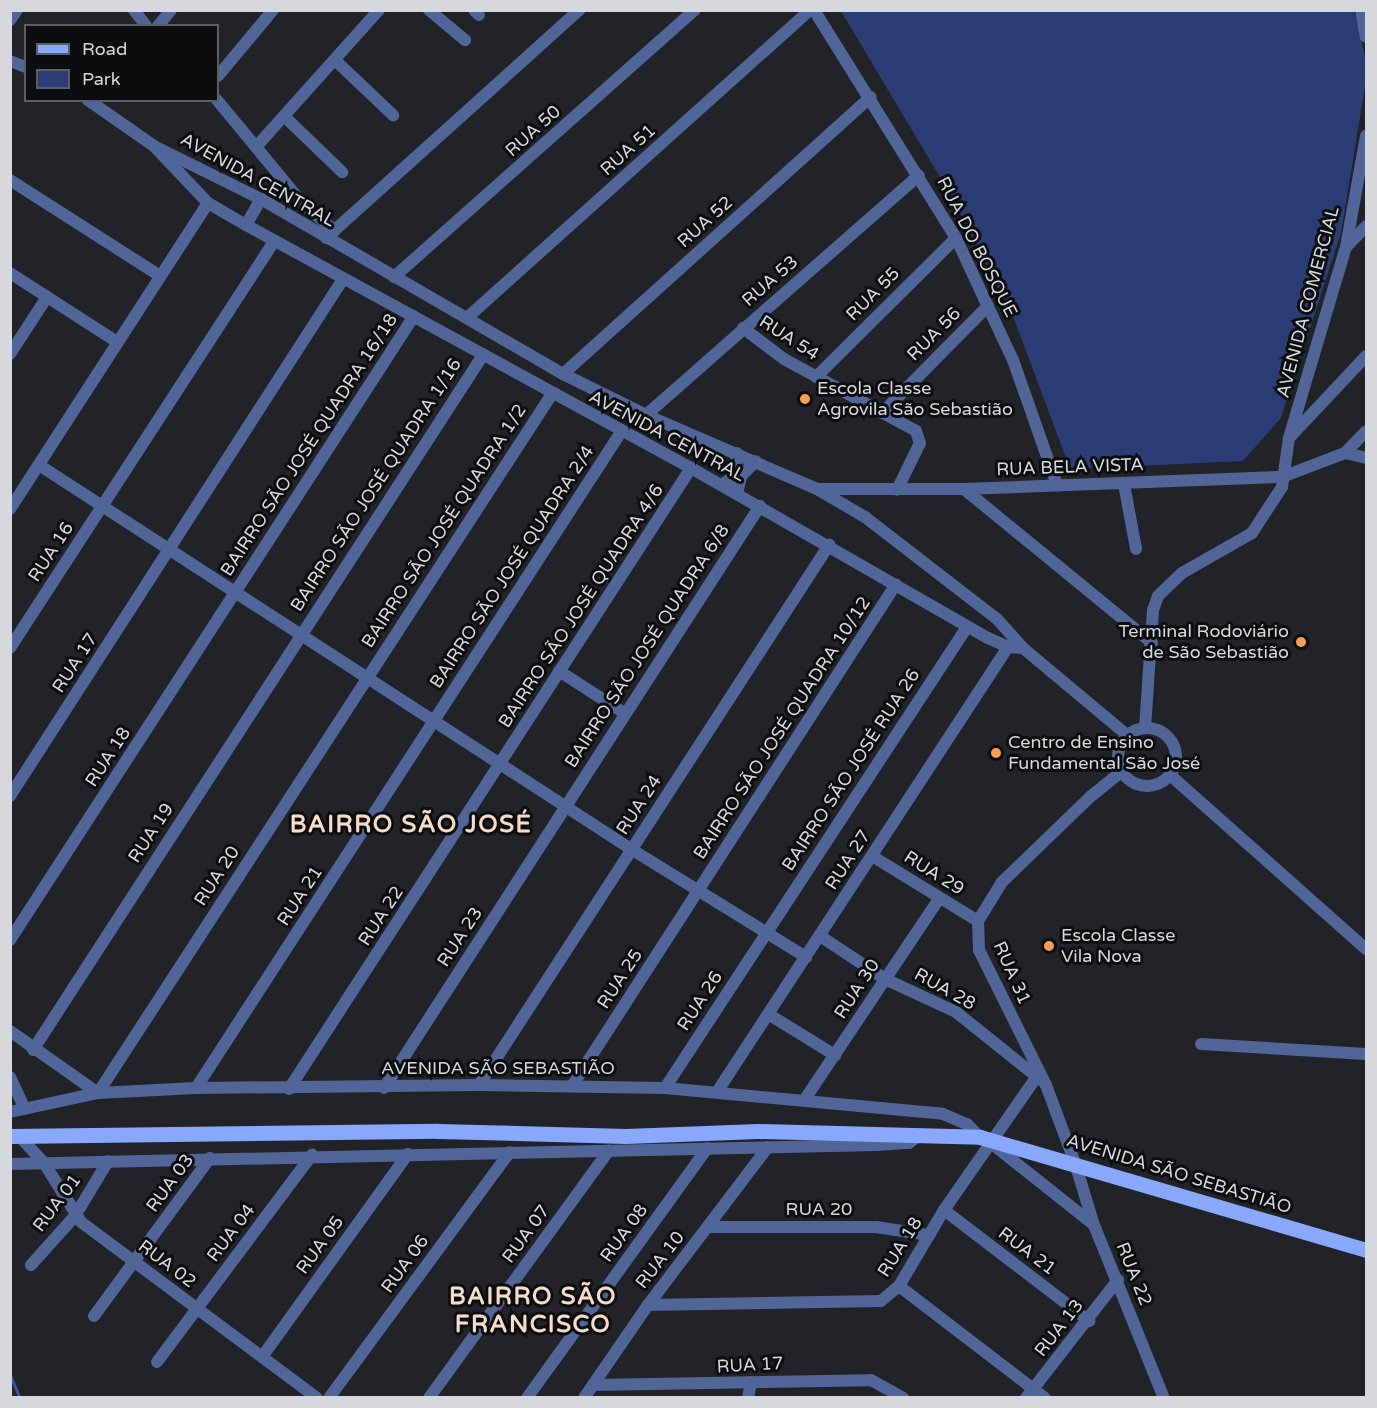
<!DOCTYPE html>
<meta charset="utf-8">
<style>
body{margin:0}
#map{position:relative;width:1377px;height:1408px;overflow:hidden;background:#212329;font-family:"Varela Round",sans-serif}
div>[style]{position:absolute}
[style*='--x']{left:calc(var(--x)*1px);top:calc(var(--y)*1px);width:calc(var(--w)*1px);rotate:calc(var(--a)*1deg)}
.green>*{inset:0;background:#2b3d74}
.stream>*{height:3px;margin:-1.5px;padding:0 1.5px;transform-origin:1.5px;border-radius:1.5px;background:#3c55a1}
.minor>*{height:12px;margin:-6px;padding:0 6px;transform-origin:6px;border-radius:6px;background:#526598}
.tertiary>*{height:12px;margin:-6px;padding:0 6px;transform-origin:6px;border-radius:6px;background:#526598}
.tertiary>.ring{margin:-6px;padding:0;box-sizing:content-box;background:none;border:12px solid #526598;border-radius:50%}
.primary>*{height:15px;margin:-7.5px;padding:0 7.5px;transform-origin:7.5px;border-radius:7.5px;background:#89a8fc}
.dots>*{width:16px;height:16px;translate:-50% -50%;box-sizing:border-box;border:3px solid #0c0d0f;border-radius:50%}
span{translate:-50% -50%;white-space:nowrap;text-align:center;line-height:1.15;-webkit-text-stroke:6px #0c0d0f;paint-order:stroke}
.street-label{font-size:18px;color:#d6d8dc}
.poi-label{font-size:18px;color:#d6d8dc}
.left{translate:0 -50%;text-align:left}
.right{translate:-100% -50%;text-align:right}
.district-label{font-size:24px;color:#f7dcc8;font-weight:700;letter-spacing:1.5px}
.frame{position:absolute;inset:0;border:12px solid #d6d8dc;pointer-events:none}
.legend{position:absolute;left:24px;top:24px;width:195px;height:78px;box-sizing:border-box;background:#0c0d0f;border:2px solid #5d5e61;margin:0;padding:8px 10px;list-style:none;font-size:18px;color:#d6d8dc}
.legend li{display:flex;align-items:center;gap:12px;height:30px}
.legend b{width:30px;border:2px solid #5d5e61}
</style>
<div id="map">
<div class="green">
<i style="clip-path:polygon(841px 11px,1354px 11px,1366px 61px,1366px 80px,1341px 233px,1281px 418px,1243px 461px,1070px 469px,1014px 319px,953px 199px)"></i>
</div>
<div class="stream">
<i style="--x:10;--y:1375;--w:25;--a:67"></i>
</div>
<div class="minor">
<i style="--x:134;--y:10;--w:20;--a:53"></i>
<i style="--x:429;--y:10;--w:47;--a:39.8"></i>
<i style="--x:474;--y:10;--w:7;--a:45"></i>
<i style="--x:814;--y:10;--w:269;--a:58.1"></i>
<i style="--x:956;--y:238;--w:135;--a:65"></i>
<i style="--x:1013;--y:360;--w:133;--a:70.6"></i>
<i style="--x:1361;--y:10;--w:27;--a:80"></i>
<i style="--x:10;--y:20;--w:12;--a:-55"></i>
<i style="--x:158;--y:26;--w:21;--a:-51"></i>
<i style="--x:336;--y:61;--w:79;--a:43.5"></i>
<i style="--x:218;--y:76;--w:86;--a:-50.2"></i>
<i style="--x:217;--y:100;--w:136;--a:50.4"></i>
<i style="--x:304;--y:205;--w:40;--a:40"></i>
<i style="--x:284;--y:116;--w:81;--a:44"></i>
<i style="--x:256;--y:147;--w:184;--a:-48.1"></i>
<i style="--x:10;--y:180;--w:178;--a:32.6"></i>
<i style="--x:326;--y:238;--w:341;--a:-42"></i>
<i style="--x:1346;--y:247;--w:29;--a:-46"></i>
<i style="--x:10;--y:273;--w:127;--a:32.8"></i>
<i style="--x:394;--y:277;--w:402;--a:-41.6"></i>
<i style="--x:469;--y:316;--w:458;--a:-41.9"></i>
<i style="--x:743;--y:328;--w:51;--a:37.1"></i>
<i style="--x:784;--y:359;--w:150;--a:28.6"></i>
<i style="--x:916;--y:431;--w:13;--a:72"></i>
<i style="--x:920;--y:443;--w:52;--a:116.1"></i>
<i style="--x:10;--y:354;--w:68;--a:-57"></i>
<i style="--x:563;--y:374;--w:414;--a:-42"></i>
<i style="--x:816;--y:377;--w:197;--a:-44.8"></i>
<i style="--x:882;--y:413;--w:151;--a:-45.3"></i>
<i style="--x:646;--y:415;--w:363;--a:-41.3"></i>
<i style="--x:1290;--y:437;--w:111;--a:-46.8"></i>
<i style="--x:1345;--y:453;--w:22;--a:13"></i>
<i style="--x:39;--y:465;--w:706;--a:32.97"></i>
<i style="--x:631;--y:849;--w:206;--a:31.7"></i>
<i style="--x:1124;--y:484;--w:66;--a:79.5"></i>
<i style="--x:817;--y:489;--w:147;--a:0"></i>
<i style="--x:964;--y:489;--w:318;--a:-2.2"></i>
<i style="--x:1282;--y:477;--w:67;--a:-20.9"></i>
<i style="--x:1345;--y:453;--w:30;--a:-46"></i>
<i style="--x:964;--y:489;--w:243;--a:39.3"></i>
<i style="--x:10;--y:509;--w:364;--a:-57.1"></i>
<i style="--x:10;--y:648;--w:485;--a:-57"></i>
<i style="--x:559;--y:671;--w:77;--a:32.9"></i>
<i style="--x:1145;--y:728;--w:118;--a:-86.1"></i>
<i style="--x:1153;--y:610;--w:15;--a:-70"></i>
<i style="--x:1158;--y:596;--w:33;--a:-44"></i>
<i style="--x:1182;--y:573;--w:81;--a:-29.7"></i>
<i style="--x:1252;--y:533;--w:55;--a:-56.9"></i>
<i style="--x:1282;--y:487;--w:49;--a:-81.9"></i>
<i style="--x:1289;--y:438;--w:199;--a:-73.4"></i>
<i style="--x:1346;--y:247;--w:113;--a:-79.8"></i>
<i style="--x:1170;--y:775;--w:262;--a:41.6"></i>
<i style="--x:10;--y:796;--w:615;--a:-57.21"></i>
<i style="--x:872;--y:856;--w:124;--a:31.5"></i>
<i style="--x:820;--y:936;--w:78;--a:33.5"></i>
<i style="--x:885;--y:979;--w:78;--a:24.9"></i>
<i style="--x:956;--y:1012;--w:109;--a:38.7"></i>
<i style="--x:10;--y:940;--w:743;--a:-57.08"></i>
<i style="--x:768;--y:1014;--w:79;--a:31.5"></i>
<i style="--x:10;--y:1031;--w:108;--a:35.2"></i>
<i style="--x:1201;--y:1044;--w:165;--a:3.5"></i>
<i style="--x:33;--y:1050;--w:828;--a:-57.08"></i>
<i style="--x:10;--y:1077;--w:35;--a:65"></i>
<i style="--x:479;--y:1085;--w:644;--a:-57.05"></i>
<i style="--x:572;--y:1086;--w:597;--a:-57.16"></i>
<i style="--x:196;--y:1088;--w:782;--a:-57.06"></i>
<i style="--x:384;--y:1088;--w:693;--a:-57.14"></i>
<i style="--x:665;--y:1088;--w:551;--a:-56.77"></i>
<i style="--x:289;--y:1089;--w:740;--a:-57.08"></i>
<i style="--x:717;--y:1092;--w:532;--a:-56.82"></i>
<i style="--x:98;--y:1093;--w:833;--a:-57"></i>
<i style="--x:805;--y:1099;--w:241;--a:-56.2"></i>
<i style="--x:10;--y:1112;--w:90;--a:-12.2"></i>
<i style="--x:98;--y:1093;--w:98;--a:-2.9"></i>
<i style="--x:196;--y:1088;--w:283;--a:-0.6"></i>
<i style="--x:479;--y:1085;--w:186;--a:0.9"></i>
<i style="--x:665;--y:1088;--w:279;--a:5.3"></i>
<i style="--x:943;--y:1114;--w:26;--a:23"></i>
<i style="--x:967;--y:1124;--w:18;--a:45"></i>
<i style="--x:19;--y:1136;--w:37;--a:47"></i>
<i style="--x:44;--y:1163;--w:70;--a:57.9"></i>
<i style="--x:81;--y:1222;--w:294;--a:36.7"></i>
<i style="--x:991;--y:1143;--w:130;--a:38.5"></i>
<i style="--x:1075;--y:1163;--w:65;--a:73"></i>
<i style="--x:1094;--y:1225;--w:187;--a:68"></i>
<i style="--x:10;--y:1164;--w:867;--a:-1.26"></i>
<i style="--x:877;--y:1145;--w:32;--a:-4"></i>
<i style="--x:909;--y:1143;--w:10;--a:-37"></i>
<i style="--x:944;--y:1210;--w:183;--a:37.4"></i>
<i style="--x:708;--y:1227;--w:168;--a:0"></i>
<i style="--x:876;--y:1227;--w:54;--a:8.6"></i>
<i style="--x:31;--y:1265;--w:66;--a:-48.1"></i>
<i style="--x:75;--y:1216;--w:64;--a:-59"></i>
<i style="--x:899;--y:1286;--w:184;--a:37.5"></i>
<i style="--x:648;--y:1305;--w:233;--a:-1"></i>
<i style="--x:881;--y:1301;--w:23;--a:-40"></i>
<i style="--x:899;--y:1286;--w:88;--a:-59.4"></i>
<i style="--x:944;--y:1210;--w:163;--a:-55.2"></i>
<i style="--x:94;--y:1316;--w:196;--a:-53.7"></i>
<i style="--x:262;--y:1357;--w:250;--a:-54.3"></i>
<i style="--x:157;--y:1362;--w:259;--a:-53.2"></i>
<i style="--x:593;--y:1385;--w:278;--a:-1"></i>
<i style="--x:871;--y:1380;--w:37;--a:29"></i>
<i style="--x:329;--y:1398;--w:305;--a:-53.7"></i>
<i style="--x:429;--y:1398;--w:306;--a:-54"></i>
<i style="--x:527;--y:1398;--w:308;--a:-54.2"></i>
<i style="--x:584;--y:1398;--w:113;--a:-55.5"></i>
<i style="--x:648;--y:1305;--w:198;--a:-52.8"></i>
<i style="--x:748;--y:1398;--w:16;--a:-79"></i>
<i style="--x:1026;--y:1398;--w:150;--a:-52.1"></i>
</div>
<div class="tertiary">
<i style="--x:10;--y:61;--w:17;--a:21"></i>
<i style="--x:88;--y:100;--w:80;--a:34.9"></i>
<i style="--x:154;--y:146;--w:119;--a:26.4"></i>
<i style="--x:261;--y:199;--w:349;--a:30.1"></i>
<i style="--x:563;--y:374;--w:93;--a:26.3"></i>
<i style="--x:646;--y:415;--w:186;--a:23.4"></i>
<i style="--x:817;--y:489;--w:56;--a:30.3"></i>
<i style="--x:865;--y:517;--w:167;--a:37.7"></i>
<i style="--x:997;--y:619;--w:39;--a:48"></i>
<i style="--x:1023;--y:648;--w:136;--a:39.9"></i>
<i style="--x:154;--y:146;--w:79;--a:46.5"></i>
<i style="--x:208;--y:203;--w:44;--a:30.1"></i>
<i style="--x:246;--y:225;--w:507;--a:28.64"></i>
<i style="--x:691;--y:468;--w:342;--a:29.8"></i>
<i style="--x:988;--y:638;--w:22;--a:24"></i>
<i style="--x:1008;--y:647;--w:15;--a:4"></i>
<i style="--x:246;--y:225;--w:30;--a:-60"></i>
<i style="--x:721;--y:485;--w:17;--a:-31"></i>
<i style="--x:736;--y:476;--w:23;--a:-88"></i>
<i style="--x:737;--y:494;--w:18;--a:-77"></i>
<i style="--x:741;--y:476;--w:21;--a:-45"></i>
<i class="ring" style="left:1118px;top:728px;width:46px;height:46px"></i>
<i style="--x:1075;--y:1163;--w:83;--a:-110.4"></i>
<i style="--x:1046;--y:1085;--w:151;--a:-116.4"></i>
<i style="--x:979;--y:950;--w:29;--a:-92"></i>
<i style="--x:978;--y:921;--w:46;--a:-58.4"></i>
<i style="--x:1002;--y:882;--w:122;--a:-44"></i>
<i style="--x:1090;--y:797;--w:40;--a:-39"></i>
</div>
<div class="primary">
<i style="--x:10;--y:1136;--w:428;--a:-0.7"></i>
<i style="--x:438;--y:1131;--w:188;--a:1.5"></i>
<i style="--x:626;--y:1136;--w:132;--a:-2.2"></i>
<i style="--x:758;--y:1131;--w:222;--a:1.5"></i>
<i style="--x:980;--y:1137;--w:402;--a:16.3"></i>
</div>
<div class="dots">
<i style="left:805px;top:399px;background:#fb9e51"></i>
<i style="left:1301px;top:642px;background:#fb9e51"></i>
<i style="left:996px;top:753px;background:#fb9e51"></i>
<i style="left:1049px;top:946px;background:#fb9e51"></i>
</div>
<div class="street-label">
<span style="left:533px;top:131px;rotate:-42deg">RUA 50</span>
<span style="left:628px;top:150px;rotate:-42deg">RUA 51</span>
<span style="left:258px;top:180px;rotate:29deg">AVENIDA CENTRAL</span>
<span style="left:705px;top:222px;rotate:-42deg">RUA 52</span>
<span style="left:977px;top:247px;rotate:63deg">RUA DO BOSQUE</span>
<span style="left:770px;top:281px;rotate:-41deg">RUA 53</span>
<span style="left:873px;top:294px;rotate:-45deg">RUA 55</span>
<span style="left:1308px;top:302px;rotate:-75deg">AVENIDA COMERCIAL</span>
<span style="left:934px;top:334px;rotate:-45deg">RUA 56</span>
<span style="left:789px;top:338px;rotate:33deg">RUA 54</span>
<span style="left:667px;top:436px;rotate:28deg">AVENIDA CENTRAL</span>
<span style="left:309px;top:445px;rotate:-57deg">BAIRRO SÃO JOSÉ QUADRA 16/18</span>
<span style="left:1070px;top:467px;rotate:-2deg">RUA BELA VISTA</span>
<span style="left:376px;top:485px;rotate:-57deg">BAIRRO SÃO JOSÉ QUADRA 1/16</span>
<span style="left:444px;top:526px;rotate:-57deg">BAIRRO SÃO JOSÉ QUADRA 1/2</span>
<span style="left:51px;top:552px;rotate:-57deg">RUA 16</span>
<span style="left:512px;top:567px;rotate:-57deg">BAIRRO SÃO JOSÉ QUADRA 2/4</span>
<span style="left:581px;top:606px;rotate:-57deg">BAIRRO SÃO JOSÉ QUADRA 4/6</span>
<span style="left:647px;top:646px;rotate:-57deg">BAIRRO SÃO JOSÉ QUADRA 6/8</span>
<span style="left:75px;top:663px;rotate:-57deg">RUA 17</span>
<span style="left:782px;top:728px;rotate:-57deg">BAIRRO SÃO JOSÉ QUADRA 10/12</span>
<span style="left:108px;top:757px;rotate:-57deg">RUA 18</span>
<span style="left:851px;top:770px;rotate:-57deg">BAIRRO SÃO JOSÉ RUA 26</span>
<span style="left:639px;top:805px;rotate:-57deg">RUA 24</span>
<span style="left:151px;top:833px;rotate:-57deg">RUA 19</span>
<span style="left:848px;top:860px;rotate:-57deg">RUA 27</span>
<span style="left:934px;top:873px;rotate:32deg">RUA 29</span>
<span style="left:217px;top:876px;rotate:-57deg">RUA 20</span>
<span style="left:300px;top:896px;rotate:-57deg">RUA 21</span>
<span style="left:381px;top:916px;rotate:-57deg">RUA 22</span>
<span style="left:460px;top:937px;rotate:-57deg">RUA 23</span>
<span style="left:1012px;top:973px;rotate:66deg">RUA 31</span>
<span style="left:620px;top:979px;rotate:-57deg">RUA 25</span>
<span style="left:857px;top:989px;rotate:-57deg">RUA 30</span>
<span style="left:945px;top:989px;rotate:29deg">RUA 28</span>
<span style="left:700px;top:1001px;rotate:-57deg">RUA 26</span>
<span style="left:498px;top:1068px">AVENIDA SÃO SEBASTIÃO</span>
<span style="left:1179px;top:1174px;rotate:17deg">AVENIDA SÃO SEBASTIÃO</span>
<span style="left:170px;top:1183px;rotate:-54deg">RUA 03</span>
<span style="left:57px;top:1203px;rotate:-53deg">RUA 01</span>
<span style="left:819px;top:1209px">RUA 20</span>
<span style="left:231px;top:1233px;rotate:-53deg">RUA 04</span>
<span style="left:624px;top:1233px;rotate:-54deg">RUA 08</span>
<span style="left:526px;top:1234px;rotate:-54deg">RUA 07</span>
<span style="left:320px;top:1245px;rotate:-54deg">RUA 05</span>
<span style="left:900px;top:1247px;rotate:-58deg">RUA 18</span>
<span style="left:1027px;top:1251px;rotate:37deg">RUA 21</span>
<span style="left:660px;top:1260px;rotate:-52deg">RUA 10</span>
<span style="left:167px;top:1264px;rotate:37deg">RUA 02</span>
<span style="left:405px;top:1264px;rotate:-54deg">RUA 06</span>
<span style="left:1134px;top:1274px;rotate:68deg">RUA 22</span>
<span style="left:1059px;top:1328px;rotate:-52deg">RUA 13</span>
<span style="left:750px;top:1365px;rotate:-3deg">RUA 17</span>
</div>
<div class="poi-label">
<span class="left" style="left:817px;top:399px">Escola Classe<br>Agrovila São Sebastião</span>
<span class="right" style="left:1289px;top:642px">Terminal Rodoviário<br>de São Sebastião</span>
<span class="left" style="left:1008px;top:753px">Centro de Ensino<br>Fundamental São José</span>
<span class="left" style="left:1061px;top:946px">Escola Classe<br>Vila Nova</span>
</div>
<div class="district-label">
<span style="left:411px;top:825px">BAIRRO SÃO JOSÉ</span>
<span style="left:533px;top:1311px">BAIRRO SÃO<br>FRANCISCO</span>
</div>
<div class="frame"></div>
<ul class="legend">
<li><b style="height:8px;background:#89a8fc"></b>Road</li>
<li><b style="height:16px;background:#2b3d74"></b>Park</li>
</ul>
</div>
